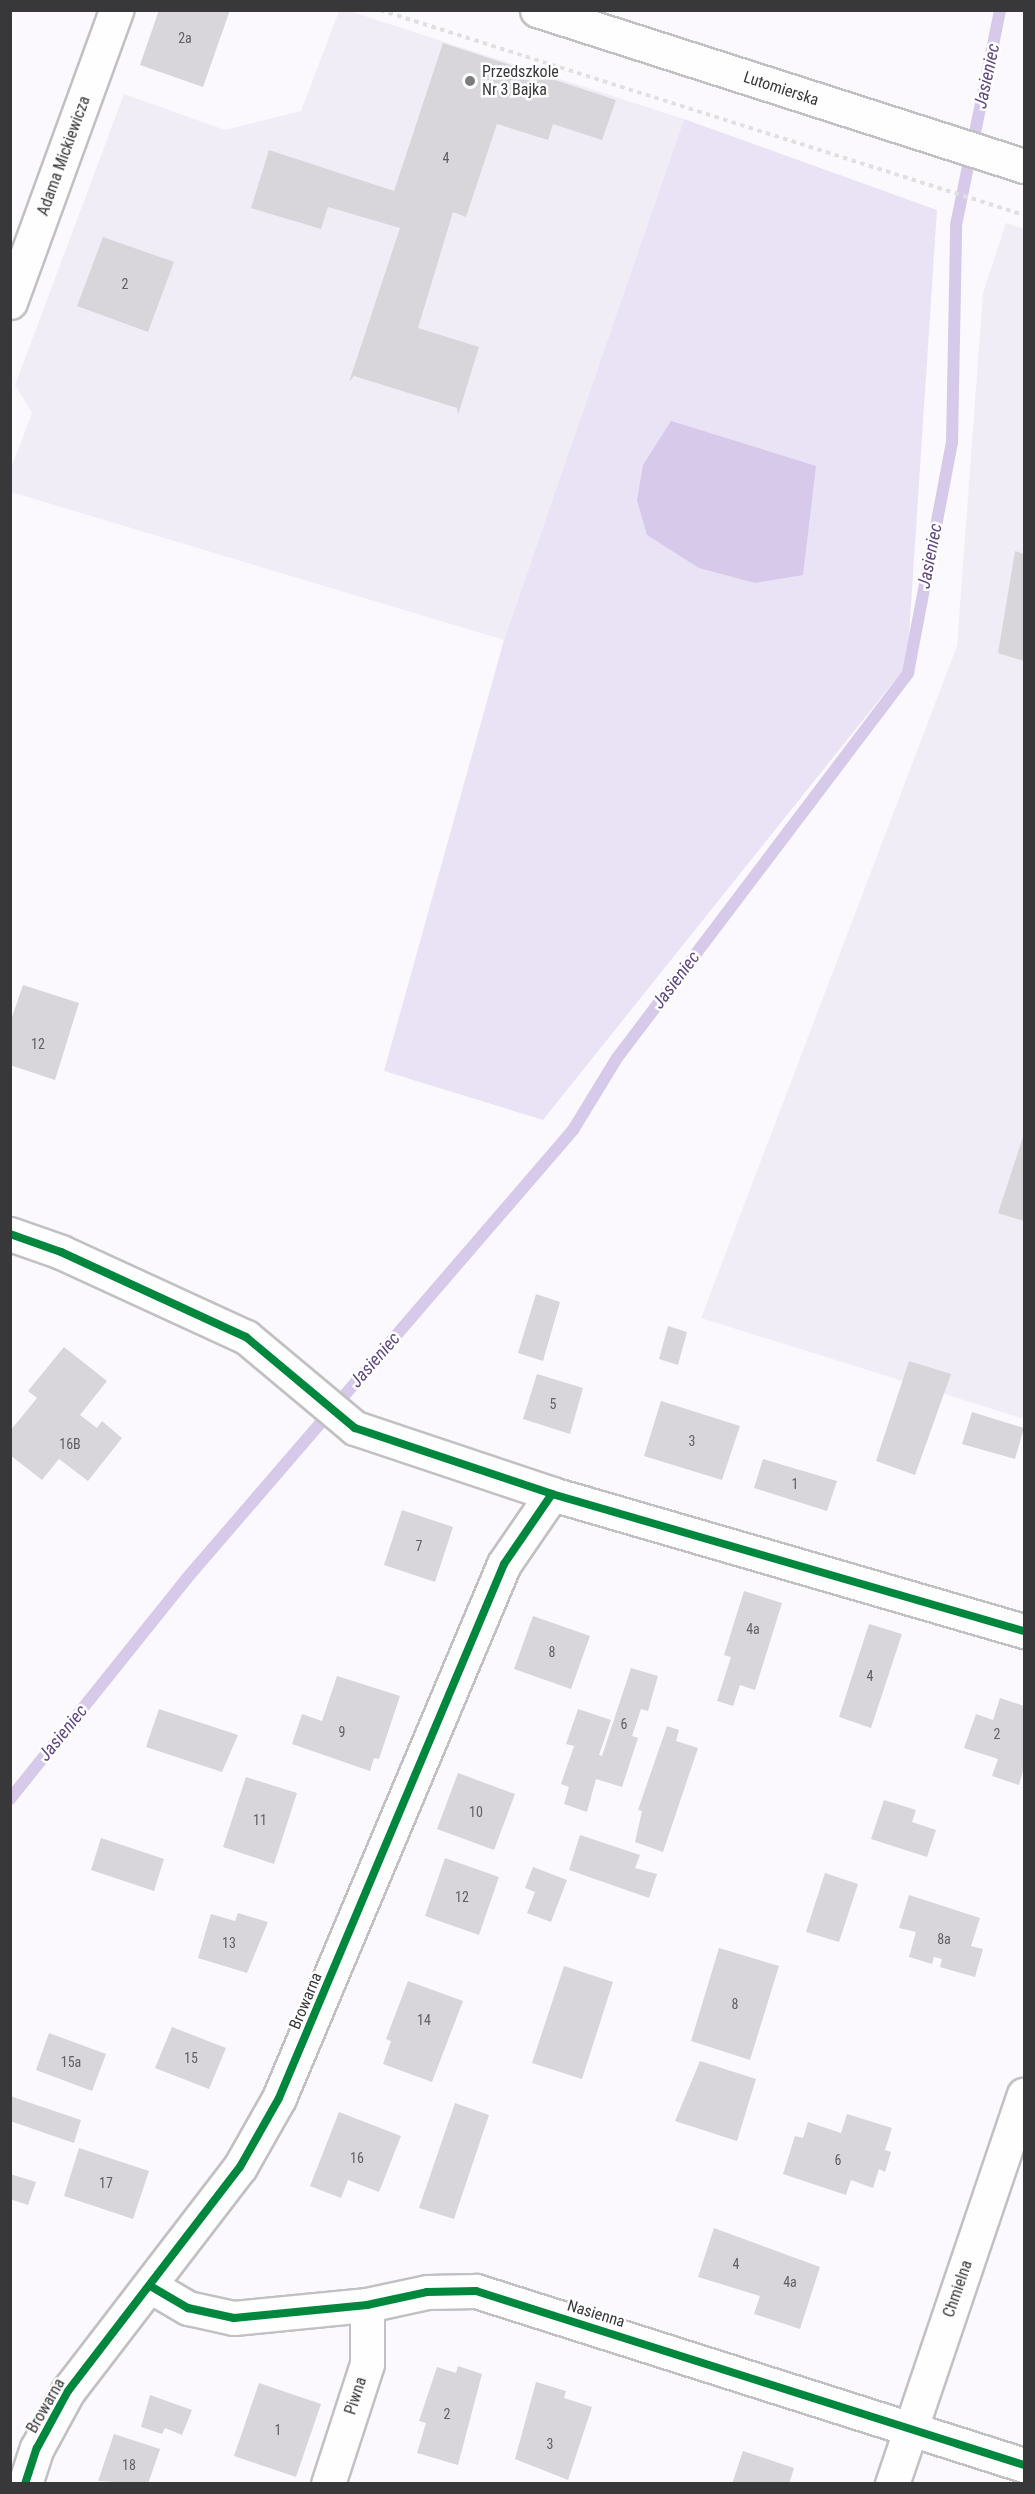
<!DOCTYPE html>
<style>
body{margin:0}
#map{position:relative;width:1035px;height:2494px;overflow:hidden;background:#fbf9fd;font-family:"Roboto Condensed",sans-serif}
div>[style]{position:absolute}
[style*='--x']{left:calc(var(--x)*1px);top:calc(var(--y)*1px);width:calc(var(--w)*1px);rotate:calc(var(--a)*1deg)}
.built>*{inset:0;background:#f1edf7}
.green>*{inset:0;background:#eae3f5}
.water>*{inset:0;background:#d6c9ea}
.stream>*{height:12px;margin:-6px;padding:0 6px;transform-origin:6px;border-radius:6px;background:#d6c9ea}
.building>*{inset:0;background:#d8d6da}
.path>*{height:4px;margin-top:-2px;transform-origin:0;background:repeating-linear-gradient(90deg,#e1e0e1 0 4.5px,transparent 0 9px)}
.roads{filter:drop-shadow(2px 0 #c1c0c3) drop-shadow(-2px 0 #c1c0c3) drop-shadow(0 2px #c1c0c3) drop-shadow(0 -2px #c1c0c3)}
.street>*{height:33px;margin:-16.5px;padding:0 16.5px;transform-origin:16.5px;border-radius:16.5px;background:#fefeff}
.secondary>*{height:33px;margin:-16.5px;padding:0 16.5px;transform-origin:16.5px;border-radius:16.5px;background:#fefeff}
.cycleway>*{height:8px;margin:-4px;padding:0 4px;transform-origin:4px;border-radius:4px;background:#00873e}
.dots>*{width:16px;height:16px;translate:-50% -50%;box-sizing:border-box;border:3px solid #fff;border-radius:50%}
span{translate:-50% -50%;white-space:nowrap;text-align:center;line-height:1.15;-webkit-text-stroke:5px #fff;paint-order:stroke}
.number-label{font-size:14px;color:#605f62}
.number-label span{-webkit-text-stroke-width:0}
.poi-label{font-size:16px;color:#38373a}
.left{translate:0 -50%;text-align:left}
.street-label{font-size:16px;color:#38373a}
.water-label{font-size:18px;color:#614882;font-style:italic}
.frame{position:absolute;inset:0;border:12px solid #38373a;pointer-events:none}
</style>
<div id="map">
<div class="built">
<i style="clip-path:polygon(346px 10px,684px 119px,504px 640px,11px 492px,10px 471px,32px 413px,15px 385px,124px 94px,225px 130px,301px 111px,339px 11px)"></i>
<i style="clip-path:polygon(1006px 223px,1024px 229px,1024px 1419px,701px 1318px,957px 646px,983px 293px)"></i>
</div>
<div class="green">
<i style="clip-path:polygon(684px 119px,937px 210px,907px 665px,543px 1120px,384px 1071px,504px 640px)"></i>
</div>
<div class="water">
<i style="clip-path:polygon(671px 421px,816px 466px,803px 575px,755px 583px,699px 568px,647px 535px,637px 500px,643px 465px)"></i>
</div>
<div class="stream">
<i style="--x:10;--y:1799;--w:283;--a:-51.3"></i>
<i style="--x:187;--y:1578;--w:591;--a:-49.25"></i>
<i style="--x:573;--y:1130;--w:84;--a:-58.6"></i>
<i style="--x:617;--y:1058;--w:483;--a:-52.9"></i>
<i style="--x:908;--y:673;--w:234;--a:-79.2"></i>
<i style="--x:952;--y:443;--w:218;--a:-88.9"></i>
<i style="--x:956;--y:225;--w:219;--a:-78.4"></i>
</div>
<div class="building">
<i style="clip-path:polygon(159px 10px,230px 10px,203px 87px,140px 65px)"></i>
<i style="clip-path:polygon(443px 43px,616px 100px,602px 140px,553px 124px,548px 140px,497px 124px,466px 217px,453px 212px,418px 328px,479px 347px,458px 415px,457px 408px,354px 376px,349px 382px,400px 228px,328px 207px,321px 229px,251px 208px,269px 150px,394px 191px)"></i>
<i style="clip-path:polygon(103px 237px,174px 262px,148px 332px,77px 306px)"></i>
<i style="clip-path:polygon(1015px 551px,1024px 554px,1024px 661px,998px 653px)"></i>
<i style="clip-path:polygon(23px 985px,79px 1003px,55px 1080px,10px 1065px,10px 1023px)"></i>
<i style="clip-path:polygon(1024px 1134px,1024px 1221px,998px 1213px)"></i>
<i style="clip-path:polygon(536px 1294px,560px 1302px,543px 1361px,518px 1353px)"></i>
<i style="clip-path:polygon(668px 1326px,687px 1332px,678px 1365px,659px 1359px)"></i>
<i style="clip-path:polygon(64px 1347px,107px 1381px,80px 1415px,97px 1428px,102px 1421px,122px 1438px,88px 1481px,59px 1459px,42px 1480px,10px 1455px,10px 1431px,37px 1398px,28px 1391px)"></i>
<i style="clip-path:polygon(909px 1361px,951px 1374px,915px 1475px,876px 1461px)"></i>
<i style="clip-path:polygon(537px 1374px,583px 1388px,570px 1434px,523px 1419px)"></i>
<i style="clip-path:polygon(661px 1401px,740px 1426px,722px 1480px,644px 1456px)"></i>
<i style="clip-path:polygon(972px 1412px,1024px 1428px,1015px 1459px,962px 1444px)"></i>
<i style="clip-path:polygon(763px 1459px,837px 1481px,827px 1511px,754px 1488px)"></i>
<i style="clip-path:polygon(402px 1510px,453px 1527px,435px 1582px,384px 1565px)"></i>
<i style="clip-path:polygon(744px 1591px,782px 1603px,755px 1690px,740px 1685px,733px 1706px,717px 1701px,731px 1657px,724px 1655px)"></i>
<i style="clip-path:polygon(533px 1616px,590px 1636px,571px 1689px,514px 1669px)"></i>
<i style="clip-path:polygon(869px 1624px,902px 1634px,871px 1728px,839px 1717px)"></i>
<i style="clip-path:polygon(631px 1668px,658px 1676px,648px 1711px,641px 1709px,632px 1736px,638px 1738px,622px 1787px,596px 1779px,587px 1812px,564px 1804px,569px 1787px,561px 1784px,574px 1746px,566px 1744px,578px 1709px,611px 1720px,599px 1755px,602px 1756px)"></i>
<i style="clip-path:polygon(337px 1676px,400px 1696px,379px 1759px,374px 1758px,370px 1771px,292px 1744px,302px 1714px,322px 1721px)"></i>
<i style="clip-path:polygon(1000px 1698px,1024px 1706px,1024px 1767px,1019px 1785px,992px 1776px,998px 1759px,964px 1748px,976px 1714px,993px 1720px)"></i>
<i style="clip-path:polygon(159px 1709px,238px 1735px,222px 1772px,146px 1747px)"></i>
<i style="clip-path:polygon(667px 1726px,679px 1730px,676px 1741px,698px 1748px,663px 1852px,635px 1842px,642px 1811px,638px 1810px)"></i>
<i style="clip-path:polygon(458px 1773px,515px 1794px,494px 1850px,437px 1829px)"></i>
<i style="clip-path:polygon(246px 1777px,297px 1793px,274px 1864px,223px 1847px)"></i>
<i style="clip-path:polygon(884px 1800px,916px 1810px,912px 1822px,936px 1830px,927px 1857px,871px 1839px)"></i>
<i style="clip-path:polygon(580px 1835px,640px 1855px,635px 1868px,657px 1874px,649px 1898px,569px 1870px)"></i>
<i style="clip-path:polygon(101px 1838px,164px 1859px,154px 1891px,91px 1870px)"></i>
<i style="clip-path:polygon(445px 1858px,499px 1877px,479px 1935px,425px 1916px)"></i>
<i style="clip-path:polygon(533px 1867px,567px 1880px,551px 1922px,527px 1913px,535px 1892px,525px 1888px)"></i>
<i style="clip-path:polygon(825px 1873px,858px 1884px,839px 1942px,806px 1932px)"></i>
<i style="clip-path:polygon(909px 1895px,980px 1918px,971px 1946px,983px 1949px,975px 1977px,940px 1967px,942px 1959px,934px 1957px,932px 1964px,909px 1957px,916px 1932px,899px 1928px)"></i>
<i style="clip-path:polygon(238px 1913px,268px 1922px,247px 1973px,198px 1958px,211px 1914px,235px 1921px)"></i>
<i style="clip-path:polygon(719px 1948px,779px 1966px,750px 2060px,691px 2041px)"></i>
<i style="clip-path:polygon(564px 1966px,613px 1982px,582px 2079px,532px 2063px)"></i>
<i style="clip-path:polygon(408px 1981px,463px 2001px,432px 2082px,383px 2064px,391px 2041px,386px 2039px)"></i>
<i style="clip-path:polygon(172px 2027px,226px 2048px,209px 2089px,155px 2068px)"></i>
<i style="clip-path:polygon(49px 2033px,106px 2054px,92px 2091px,36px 2070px)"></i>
<i style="clip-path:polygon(700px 2061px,756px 2079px,737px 2141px,675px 2121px)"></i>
<i style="clip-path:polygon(10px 2096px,81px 2120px,74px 2143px,10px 2121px)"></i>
<i style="clip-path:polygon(455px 2103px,489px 2115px,454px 2219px,419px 2208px)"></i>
<i style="clip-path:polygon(339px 2112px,401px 2136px,379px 2192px,348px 2180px,341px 2198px,310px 2186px)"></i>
<i style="clip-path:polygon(847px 2114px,892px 2128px,885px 2150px,891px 2152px,885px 2172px,879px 2169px,873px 2188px,851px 2180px,846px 2195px,783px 2174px,795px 2136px,803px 2138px,808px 2122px,841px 2133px)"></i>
<i style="clip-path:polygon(79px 2148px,149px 2171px,133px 2219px,64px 2196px)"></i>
<i style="clip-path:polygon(10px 2174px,36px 2182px,28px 2205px,10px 2199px)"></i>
<i style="clip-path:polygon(714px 2228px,820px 2267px,800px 2329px,754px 2314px,760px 2296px,698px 2277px)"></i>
<i style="clip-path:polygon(458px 2366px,482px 2374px,458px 2465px,417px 2453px,426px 2423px,419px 2421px,437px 2367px,456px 2373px)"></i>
<i style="clip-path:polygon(536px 2382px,566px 2391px,564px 2398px,592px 2407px,568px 2480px,515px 2459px)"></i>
<i style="clip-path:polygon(259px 2383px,321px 2404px,296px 2477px,234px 2456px)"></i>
<i style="clip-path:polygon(150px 2395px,192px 2410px,182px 2435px,165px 2428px,162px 2434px,141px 2427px)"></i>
<i style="clip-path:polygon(114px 2434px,160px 2449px,148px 2484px,98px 2481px)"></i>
<i style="clip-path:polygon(743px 2451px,794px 2468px,789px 2484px,732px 2484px)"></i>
</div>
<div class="path">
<i style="--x:380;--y:10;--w:676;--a:17.66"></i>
</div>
<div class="roads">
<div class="street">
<i style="--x:10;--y:302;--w:311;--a:-70"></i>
<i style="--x:10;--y:1234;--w:54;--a:19.4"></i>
<i style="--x:61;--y:1252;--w:204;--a:24.7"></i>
<i style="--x:246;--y:1337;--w:142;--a:39.9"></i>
<i style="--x:355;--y:1428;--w:208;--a:18.5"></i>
<i style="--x:552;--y:1494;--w:491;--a:16.2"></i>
<i style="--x:152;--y:2287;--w:42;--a:30.3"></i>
<i style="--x:188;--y:2308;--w:47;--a:12.3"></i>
<i style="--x:234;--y:2318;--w:134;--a:-5.6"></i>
<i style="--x:367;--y:2305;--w:61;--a:-12.2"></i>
<i style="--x:427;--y:2292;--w:49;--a:-1.2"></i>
<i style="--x:476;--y:2291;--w:575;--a:17.62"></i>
<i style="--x:25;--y:2484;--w:38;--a:-72"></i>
<i style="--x:37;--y:2448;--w:65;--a:-61.5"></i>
<i style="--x:68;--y:2391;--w:282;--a:-52.5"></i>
<i style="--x:240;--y:2167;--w:79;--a:-60.5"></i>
<i style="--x:279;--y:2098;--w:579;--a:-67.15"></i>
<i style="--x:504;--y:1564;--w:85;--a:-55.6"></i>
<i style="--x:328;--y:2484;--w:126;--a:-72"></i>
<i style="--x:367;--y:2364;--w:59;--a:-90"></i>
<i style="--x:892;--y:2484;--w:411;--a:-71.3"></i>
</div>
<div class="secondary">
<i style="--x:537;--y:10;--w:511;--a:17.76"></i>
</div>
</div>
<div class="cycleway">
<i style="--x:10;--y:1234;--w:54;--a:19.4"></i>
<i style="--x:61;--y:1252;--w:204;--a:24.7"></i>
<i style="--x:246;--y:1337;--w:142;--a:39.9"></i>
<i style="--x:355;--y:1428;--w:208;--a:18.5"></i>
<i style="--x:552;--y:1494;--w:491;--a:16.2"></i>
<i style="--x:152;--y:2287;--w:42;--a:30.3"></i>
<i style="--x:188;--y:2308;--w:47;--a:12.3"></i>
<i style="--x:234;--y:2318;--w:134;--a:-5.6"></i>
<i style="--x:367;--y:2305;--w:61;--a:-12.2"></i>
<i style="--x:427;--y:2292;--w:49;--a:-1.2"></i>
<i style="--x:476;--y:2291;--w:575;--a:17.62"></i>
<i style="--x:25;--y:2484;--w:38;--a:-72"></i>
<i style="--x:37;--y:2448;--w:65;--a:-61.5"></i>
<i style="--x:68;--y:2391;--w:282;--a:-52.5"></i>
<i style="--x:240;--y:2167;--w:79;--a:-60.5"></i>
<i style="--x:279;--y:2098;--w:579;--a:-67.15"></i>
<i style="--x:504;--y:1564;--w:85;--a:-55.6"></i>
</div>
<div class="dots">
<i style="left:470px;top:81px;background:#7c7b7e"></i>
</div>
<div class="number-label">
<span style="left:185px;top:38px">2a</span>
<span style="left:446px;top:158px">4</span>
<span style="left:125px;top:284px">2</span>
<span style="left:38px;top:1044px">12</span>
<span style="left:553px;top:1404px">5</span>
<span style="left:692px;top:1441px">3</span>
<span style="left:70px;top:1444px">16B</span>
<span style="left:795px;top:1484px">1</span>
<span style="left:419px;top:1546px">7</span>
<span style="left:753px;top:1629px">4a</span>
<span style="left:552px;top:1652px">8</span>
<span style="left:870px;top:1676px">4</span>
<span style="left:624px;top:1724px">6</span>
<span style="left:342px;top:1732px">9</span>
<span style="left:997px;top:1734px">2</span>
<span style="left:476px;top:1812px">10</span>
<span style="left:260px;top:1820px">11</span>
<span style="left:462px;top:1897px">12</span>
<span style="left:944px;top:1939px">8a</span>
<span style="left:229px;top:1943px">13</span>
<span style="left:735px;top:2004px">8</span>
<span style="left:424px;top:2020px">14</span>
<span style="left:191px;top:2058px">15</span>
<span style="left:71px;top:2062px">15a</span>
<span style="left:357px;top:2158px">16</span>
<span style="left:838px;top:2160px">6</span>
<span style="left:106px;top:2183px">17</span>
<span style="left:736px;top:2264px">4</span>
<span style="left:790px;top:2282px">4a</span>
<span style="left:447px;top:2414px">2</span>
<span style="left:278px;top:2430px">1</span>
<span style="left:550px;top:2444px">3</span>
<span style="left:129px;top:2465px">18</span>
</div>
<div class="poi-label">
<span class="left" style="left:482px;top:81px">Przedszkole<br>Nr 3 Bajka</span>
</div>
<div class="street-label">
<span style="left:781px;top:89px;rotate:18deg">Lutomierska</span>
<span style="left:64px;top:156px;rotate:-70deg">Adama Mickiewicza</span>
<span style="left:306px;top:2001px;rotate:-67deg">Browarna</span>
<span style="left:958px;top:2289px;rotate:-71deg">Chmielna</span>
<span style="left:596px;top:2314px;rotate:17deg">Nasienna</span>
<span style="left:356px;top:2396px;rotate:-72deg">Piwna</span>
<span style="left:46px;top:2406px;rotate:-60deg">Browarna</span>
</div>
<div class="water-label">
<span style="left:987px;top:76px;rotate:-78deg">Jasieniec</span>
<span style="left:930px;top:556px;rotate:-79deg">Jasieniec</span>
<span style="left:676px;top:980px;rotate:-53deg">Jasieniec</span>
<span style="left:375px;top:1360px;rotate:-49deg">Jasieniec</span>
<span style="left:63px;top:1733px;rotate:-51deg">Jasieniec</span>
</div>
<div class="frame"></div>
</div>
